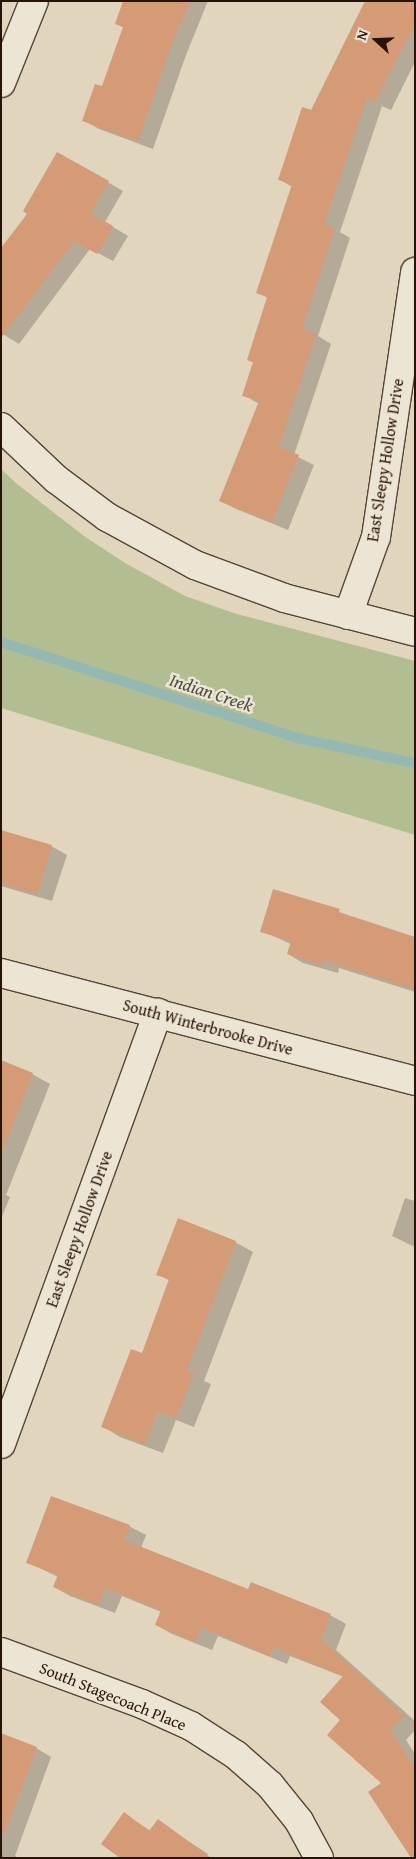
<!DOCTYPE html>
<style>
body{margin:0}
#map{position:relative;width:416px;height:1859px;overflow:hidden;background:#e2d5bd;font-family:"Gentium Book Plus",serif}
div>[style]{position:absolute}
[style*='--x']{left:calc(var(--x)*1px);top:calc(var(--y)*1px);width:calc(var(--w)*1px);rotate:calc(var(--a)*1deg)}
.green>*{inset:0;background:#b2bd92}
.shadow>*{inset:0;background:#0003}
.stream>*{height:10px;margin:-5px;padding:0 5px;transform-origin:5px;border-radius:5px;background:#95b8b3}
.building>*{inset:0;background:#d49b76}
.roads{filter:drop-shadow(1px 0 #564436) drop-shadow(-1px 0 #564436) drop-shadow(0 1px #564436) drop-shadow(0 -1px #564436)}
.minor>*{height:28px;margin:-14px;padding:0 14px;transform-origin:14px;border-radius:14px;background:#ece4d4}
span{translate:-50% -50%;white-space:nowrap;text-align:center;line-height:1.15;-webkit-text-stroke:5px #ece4d4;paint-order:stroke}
.street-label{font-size:16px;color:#281309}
.water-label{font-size:18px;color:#4e4d44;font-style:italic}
.frame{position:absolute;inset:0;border:2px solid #281309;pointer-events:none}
.north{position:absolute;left:351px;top:15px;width:50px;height:50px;-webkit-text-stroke:4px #ece4d4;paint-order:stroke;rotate:290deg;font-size:14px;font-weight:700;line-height:20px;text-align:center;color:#281309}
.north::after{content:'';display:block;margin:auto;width:18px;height:22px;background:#281309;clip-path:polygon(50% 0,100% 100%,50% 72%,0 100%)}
</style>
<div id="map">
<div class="green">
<i style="clip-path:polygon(1px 469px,17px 484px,84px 536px,125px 563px,185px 596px,237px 614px,415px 661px,415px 835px,1px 708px)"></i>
</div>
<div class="shadow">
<i style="clip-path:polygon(125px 1px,208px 1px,186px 55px,153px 149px,99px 129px,83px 120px,102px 88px,124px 28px,116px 23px)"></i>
<i style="clip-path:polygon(415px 1px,415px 62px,391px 110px,382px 106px,340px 232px,350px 238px,318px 336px,331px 344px,294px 455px,314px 465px,288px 530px,236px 509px,220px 501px,259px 404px,244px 395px,254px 363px,248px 360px,268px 298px,258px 292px,292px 187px,279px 179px,311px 111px)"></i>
<i style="clip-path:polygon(58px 153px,123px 191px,105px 222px,128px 236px,113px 261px,90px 249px,19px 344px,1px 333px)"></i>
<i style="clip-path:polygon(1px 831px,51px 846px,67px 855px,52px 901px,1px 886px)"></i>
<i style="clip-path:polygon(262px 931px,415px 937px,415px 992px,339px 968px,338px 973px,303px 963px,288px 954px,291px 944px)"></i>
<i style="clip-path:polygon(1px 1062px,32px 1074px,50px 1084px,6px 1195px,10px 1197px,1px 1219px)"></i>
<i style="clip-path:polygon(405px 1198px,415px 1201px,415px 1247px,392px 1236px)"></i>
<i style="clip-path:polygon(235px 1242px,253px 1252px,204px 1381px,211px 1384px,194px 1427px,176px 1420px,163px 1453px,120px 1437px,102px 1426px,143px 1355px,170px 1281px,158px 1274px)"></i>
<i style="clip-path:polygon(129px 1526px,146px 1535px,141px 1548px,249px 1591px,330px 1615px,346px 1624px,336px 1650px,415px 1721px,415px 1730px,406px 1740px,415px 1754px,415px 1858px,383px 1784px,341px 1720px,344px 1677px,290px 1656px,287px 1664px,218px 1636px,212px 1650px,172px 1634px,156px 1625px,161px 1612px,122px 1596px,115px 1613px,70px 1596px,54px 1587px,58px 1577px,27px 1562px)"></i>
<i style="clip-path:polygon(1px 1735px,36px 1748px,51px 1757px,15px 1856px,18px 1858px,1px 1858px)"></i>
<i style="clip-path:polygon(124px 1814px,151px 1831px,158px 1821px,208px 1854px,205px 1858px,122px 1858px)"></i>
</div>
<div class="stream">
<i style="--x:1;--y:642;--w:312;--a:17.9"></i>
<i style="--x:298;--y:738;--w:120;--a:12.1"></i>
</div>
<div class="building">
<i style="clip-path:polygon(123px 1px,190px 1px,171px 46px,138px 141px,82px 121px,95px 84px,102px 86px,123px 27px,115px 24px)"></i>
<i style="clip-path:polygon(365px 1px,415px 1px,415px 23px,375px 102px,367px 98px,324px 224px,335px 228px,302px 329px,316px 334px,279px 447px,299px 455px,272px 522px,219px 501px,259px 401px,242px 396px,253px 362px,247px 360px,267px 297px,256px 293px,292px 184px,278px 180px,302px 107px,311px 110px)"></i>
<i style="clip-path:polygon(57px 152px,109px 181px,90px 213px,113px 226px,97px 254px,74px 241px,1px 338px,1px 248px,27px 214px,23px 211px)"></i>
<i style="clip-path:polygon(1px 830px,52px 845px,37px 894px,1px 883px)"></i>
<i style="clip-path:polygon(273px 889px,340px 909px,339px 912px,415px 937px,415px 989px,324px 960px,322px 965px,287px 954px,291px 941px,260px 932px)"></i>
<i style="clip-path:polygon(1px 1060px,33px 1073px,3px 1149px,1px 1149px)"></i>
<i style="clip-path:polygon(178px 1218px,236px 1241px,187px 1370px,194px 1373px,176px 1418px,158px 1411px,145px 1444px,101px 1427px,131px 1349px,142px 1353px,169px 1279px,156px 1275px)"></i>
<i style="clip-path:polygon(51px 1496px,130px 1525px,124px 1540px,248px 1589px,251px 1582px,331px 1614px,321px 1639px,404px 1715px,390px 1730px,415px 1768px,415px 1858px,411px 1858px,368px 1792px,381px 1783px,327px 1735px,340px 1720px,320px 1702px,343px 1676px,273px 1647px,270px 1656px,201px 1627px,195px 1642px,155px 1625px,161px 1610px,105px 1588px,99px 1605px,53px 1587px,58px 1575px,26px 1563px)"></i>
<i style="clip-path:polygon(1px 1733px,37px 1747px,4px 1834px,1px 1833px)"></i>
<i style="clip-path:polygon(124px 1812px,149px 1831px,158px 1819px,211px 1858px,120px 1858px,101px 1844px)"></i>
</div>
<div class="roads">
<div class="minor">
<i style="--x:1;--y:83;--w:88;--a:-68.1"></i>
<i style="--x:1;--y:427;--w:76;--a:43.4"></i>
<i style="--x:56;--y:479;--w:64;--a:36.7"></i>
<i style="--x:107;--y:517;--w:100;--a:28.6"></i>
<i style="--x:195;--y:565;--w:95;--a:20.3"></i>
<i style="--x:284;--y:598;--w:135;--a:14.5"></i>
<i style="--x:348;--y:615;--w:83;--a:-70.3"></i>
<i style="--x:376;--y:537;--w:268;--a:-81.6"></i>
<i style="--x:1;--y:973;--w:428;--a:14.6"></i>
<i style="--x:1;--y:1444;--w:459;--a:-70"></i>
<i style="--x:1;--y:1652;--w:150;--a:20.2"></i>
<i style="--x:142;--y:1704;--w:54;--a:24.2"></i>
<i style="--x:191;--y:1726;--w:54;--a:32.8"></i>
<i style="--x:236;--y:1755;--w:45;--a:41.4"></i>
<i style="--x:270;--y:1785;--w:46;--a:51.1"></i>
<i style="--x:299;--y:1821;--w:42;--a:61.6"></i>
</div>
</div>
<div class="street-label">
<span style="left:385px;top:460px;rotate:-81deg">East Sleepy Hollow Drive</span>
<span style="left:208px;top:1027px;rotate:15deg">South Winterbrooke Drive</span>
<span style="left:79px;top:1229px;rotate:-70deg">East Sleepy Hollow Drive</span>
<span style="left:113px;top:1696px;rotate:22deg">South Stagecoach Place</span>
</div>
<div class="water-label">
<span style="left:211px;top:693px;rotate:18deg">Indian Creek</span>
</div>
<div class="frame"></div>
<div class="north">N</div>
</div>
